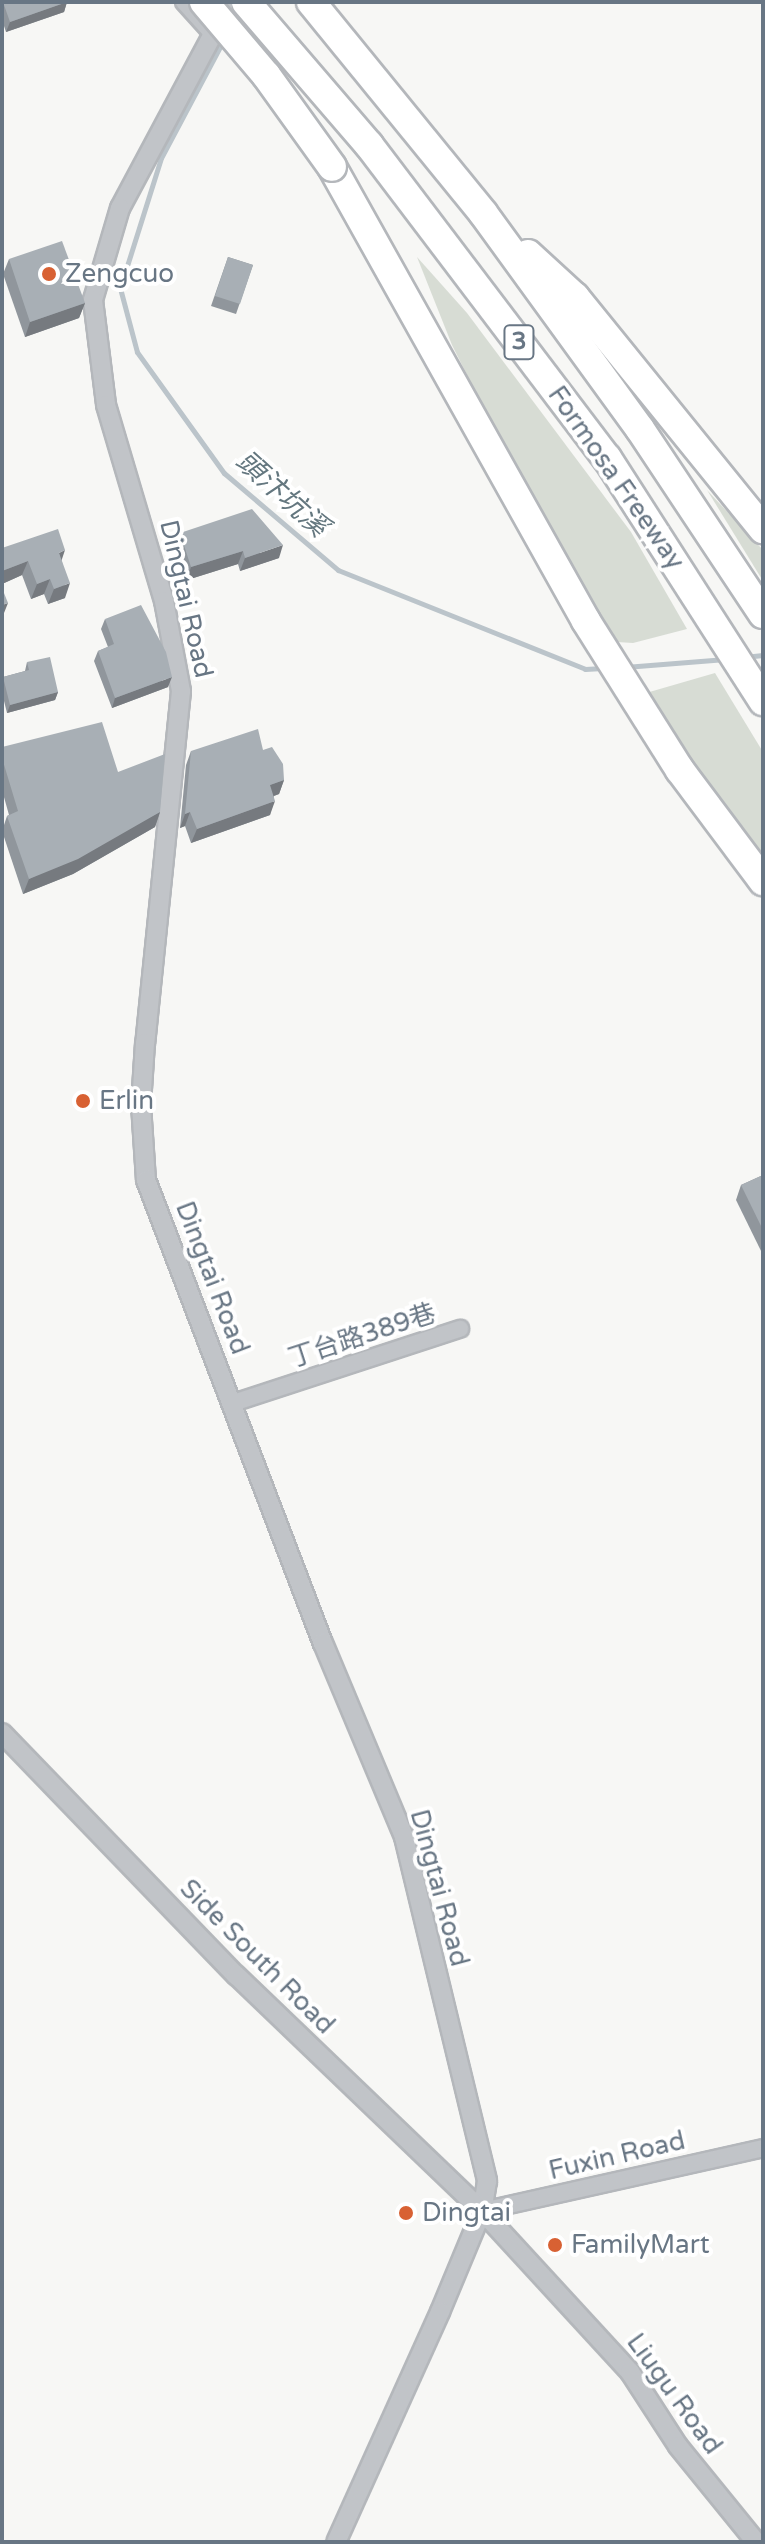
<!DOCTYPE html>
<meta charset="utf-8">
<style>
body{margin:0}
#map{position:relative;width:765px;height:2544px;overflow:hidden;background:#f7f7f5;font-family:"Varela Round","Noto Sans TC",sans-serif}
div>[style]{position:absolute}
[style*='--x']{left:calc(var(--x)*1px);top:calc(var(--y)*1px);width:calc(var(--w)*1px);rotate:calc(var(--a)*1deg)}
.green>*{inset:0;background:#d7dcd4}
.stream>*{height:5px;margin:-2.5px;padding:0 2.5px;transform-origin:2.5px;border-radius:2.5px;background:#bbc4ca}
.roads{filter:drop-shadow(2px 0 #b4b7bb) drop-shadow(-2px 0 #b4b7bb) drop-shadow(0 2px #b4b7bb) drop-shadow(0 -2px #b4b7bb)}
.minor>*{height:16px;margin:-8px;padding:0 8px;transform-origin:8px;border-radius:8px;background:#c1c4c8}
.tertiary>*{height:18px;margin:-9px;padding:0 9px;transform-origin:9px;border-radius:9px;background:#c1c4c8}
.motorway>*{height:28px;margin:-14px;padding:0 14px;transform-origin:14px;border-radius:14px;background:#fff}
.bridges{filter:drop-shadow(2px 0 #b4b7bb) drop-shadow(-2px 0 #b4b7bb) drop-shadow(0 2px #b4b7bb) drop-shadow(0 -2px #b4b7bb)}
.motorway-bridge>*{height:28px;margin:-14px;padding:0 14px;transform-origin:14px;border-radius:14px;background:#fff}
.wall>*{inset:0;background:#90969c}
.shaded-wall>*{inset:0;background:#767a7f}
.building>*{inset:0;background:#a8afb5}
.dots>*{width:22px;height:22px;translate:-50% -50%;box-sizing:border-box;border:4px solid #fff;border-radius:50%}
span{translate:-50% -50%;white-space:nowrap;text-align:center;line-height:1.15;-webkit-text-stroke:8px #fff;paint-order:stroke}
.shield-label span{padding:2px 6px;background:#fff;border:2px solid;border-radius:6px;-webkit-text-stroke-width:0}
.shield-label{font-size:24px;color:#687684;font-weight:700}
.poi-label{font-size:26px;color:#687684}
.left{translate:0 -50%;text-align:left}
.street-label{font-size:26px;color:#687684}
.water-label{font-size:28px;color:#64777f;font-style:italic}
.frame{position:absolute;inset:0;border:4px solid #687684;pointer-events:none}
</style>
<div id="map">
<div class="green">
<i style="clip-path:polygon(417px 257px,467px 313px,631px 532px,687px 629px,633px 643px,617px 642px,497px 435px,452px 345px)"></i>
<i style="clip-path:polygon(707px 490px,763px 550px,763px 581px)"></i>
<i style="clip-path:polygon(715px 673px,763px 752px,763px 857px,704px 785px,646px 693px)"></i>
</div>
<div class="stream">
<i style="--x:223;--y:41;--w:132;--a:117.9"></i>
<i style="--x:161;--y:158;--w:136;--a:107.5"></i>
<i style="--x:120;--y:288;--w:66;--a:75.1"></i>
<i style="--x:137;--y:352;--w:149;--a:54.3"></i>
<i style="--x:224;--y:473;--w:150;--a:40.4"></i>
<i style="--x:338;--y:570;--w:266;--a:21.8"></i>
<i style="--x:585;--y:669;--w:18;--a:-3"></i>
<i style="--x:744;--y:657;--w:19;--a:-6"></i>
<i style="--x:625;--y:667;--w:101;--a:-4.5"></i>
</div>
<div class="roads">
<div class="minor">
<i style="--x:184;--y:2;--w:43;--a:47.8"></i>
<i style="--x:233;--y:1403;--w:239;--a:-18.1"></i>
<i style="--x:482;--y:2211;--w:288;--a:-12.6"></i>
</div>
<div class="tertiary">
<i style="--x:224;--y:2;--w:34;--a:109"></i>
<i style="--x:213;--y:34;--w:197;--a:118.1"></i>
<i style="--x:120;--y:208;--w:96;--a:106.4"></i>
<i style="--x:93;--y:300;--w:106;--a:82.9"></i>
<i style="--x:106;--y:405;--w:204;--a:73.5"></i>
<i style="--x:164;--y:601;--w:92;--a:79.3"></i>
<i style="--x:181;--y:691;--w:354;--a:95.8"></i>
<i style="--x:145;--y:1043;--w:62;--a:93.7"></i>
<i style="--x:141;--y:1105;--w:75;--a:86.2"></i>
<i style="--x:146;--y:1180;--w:496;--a:69.1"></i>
<i style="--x:323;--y:1643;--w:210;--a:67.3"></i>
<i style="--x:404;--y:1837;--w:354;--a:76.4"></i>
<i style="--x:487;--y:2181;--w:30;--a:99"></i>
<i style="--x:482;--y:2211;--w:109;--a:112.6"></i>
<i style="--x:440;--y:2312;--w:252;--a:114.3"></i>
<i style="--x:2;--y:1733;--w:337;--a:46"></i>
<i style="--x:236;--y:1975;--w:341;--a:43.8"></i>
<i style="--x:482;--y:2211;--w:219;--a:47.4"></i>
<i style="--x:630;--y:2372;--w:88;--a:57"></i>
<i style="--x:678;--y:2446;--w:124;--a:50.9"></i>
</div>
<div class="motorway">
<i style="--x:246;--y:2;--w:189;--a:49.3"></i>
<i style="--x:369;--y:145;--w:393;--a:52.8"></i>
<i style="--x:607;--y:458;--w:289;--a:57.3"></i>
<i style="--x:311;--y:2;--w:272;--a:50.8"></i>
<i style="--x:483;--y:213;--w:267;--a:54"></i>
<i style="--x:640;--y:429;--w:222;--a:56.4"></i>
<i style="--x:332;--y:167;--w:520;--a:60.77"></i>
<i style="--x:586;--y:621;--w:176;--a:57.8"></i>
<i style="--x:680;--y:770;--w:139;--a:53.2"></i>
<i style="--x:528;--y:254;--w:64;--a:42.5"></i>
<i style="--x:575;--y:297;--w:299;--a:51"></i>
</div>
</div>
<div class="bridges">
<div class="motorway-bridge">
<i style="--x:204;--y:2;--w:96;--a:49.7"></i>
<i style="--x:266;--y:75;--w:113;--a:54.3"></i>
</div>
</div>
<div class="wall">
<i style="clip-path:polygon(2px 2px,67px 2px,64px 12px,6px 32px,2px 20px)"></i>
<i style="clip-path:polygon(228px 257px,253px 265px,236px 314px,211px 306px)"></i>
<i style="clip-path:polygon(9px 259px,85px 303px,79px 318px,25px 337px,3px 274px)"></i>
<i style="clip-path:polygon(180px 533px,279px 558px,240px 571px,238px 564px,187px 580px,176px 546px)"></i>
<i style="clip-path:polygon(2px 548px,62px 561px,65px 598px,48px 604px,44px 594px,31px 599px,22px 575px,2px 584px)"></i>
<i style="clip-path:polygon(105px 619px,168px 687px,112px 708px,94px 661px,98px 651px,108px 647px,101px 629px)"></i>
<i style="clip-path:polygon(27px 662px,58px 692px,55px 700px,7px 713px,2px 693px,3px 677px,25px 671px)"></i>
<i style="clip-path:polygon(2px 747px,118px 772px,160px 812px,155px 827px,73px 874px,23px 894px,2px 831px,7px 816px,9px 815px,2px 790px)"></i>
<i style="clip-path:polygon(263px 750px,284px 780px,279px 794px,274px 796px,270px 815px,191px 843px,185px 826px,180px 828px,186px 765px,191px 751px)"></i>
<i style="clip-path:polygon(763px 1175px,763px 1255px,736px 1200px,741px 1185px)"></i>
</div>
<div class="shaded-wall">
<i style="clip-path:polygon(67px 2px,64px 12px,6px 32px,10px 22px)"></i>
<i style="clip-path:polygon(85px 303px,79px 318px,25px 337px,30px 322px)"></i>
<i style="clip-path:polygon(283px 545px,279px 558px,240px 571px,245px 558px)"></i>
<i style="clip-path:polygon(65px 550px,60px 565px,59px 553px)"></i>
<i style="clip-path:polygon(243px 551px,238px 564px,187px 580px,191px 567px)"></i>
<i style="clip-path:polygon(28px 561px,22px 575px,2px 584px,2px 571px)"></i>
<i style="clip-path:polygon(50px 579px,44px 594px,31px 599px,37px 584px)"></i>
<i style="clip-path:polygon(70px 583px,65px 598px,48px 604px,54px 589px)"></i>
<i style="clip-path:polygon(8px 603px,2px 618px,2px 605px)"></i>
<i style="clip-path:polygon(172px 677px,168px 687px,112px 708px,115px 698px)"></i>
<i style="clip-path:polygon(58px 692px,55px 700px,7px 713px,10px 705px)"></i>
<i style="clip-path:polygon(284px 780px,279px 794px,265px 799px,270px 785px)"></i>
<i style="clip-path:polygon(275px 801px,270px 815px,191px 843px,197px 829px)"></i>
<i style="clip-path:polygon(160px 812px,155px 827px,73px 874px,23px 894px,29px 879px)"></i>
<i style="clip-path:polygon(190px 812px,185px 826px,180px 828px,185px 814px)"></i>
</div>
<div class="building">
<i style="clip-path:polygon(3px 2px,67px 2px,10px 22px)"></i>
<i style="clip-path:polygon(62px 241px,85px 303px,30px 322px,9px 259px)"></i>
<i style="clip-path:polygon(228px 257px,253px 265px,240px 304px,215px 296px)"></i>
<i style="clip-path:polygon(252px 509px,283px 545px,245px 558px,243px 551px,191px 567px,180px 533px)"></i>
<i style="clip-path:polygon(58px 529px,65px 550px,59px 553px,70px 583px,54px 589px,50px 579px,37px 584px,28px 561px,2px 571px,2px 548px)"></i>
<i style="clip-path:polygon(2px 588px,8px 603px,2px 605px)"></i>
<i style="clip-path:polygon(141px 605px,166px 652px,172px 677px,115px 698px,98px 651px,114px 644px,105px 619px)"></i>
<i style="clip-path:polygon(50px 657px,58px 692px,10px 705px,3px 677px,29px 670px,27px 662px)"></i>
<i style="clip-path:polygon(102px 722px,118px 772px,165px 754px,160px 812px,78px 859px,29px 879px,7px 816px,18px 811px,2px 758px,2px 747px)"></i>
<i style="clip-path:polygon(258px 729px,263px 750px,272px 747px,283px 764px,284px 780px,270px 785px,275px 801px,197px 829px,190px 812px,185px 814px,191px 751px)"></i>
<i style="clip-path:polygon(763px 1175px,763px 1230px,741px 1185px)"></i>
</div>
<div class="dots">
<i style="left:49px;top:274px;background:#d86133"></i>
<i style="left:83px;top:1101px;background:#d86133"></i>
<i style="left:406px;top:2213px;background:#d86133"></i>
<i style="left:555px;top:2245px;background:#d86133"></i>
</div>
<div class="shield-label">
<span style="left:519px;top:342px">3</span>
</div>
<div class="poi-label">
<span class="left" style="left:65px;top:274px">Zengcuo</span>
<span class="left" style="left:99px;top:1101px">Erlin</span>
<span class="left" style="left:422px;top:2213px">Dingtai</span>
<span class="left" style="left:571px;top:2245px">FamilyMart</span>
</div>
<div class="street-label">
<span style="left:616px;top:478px;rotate:55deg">Formosa Freeway</span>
<span style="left:186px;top:599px;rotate:77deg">Dingtai Road</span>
<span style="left:212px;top:1278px;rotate:69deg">Dingtai Road</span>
<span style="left:362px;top:1336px;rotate:-18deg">丁台路389巷</span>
<span style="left:439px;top:1888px;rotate:75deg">Dingtai Road</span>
<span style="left:257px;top:1957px;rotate:45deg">Side South Road</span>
<span style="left:617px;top:2156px;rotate:-13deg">Fuxin Road</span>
<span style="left:674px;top:2394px;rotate:54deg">Liugu Road</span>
</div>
<div class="water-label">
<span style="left:282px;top:494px;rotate:42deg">頭汴坑溪</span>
</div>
<div class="frame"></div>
</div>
